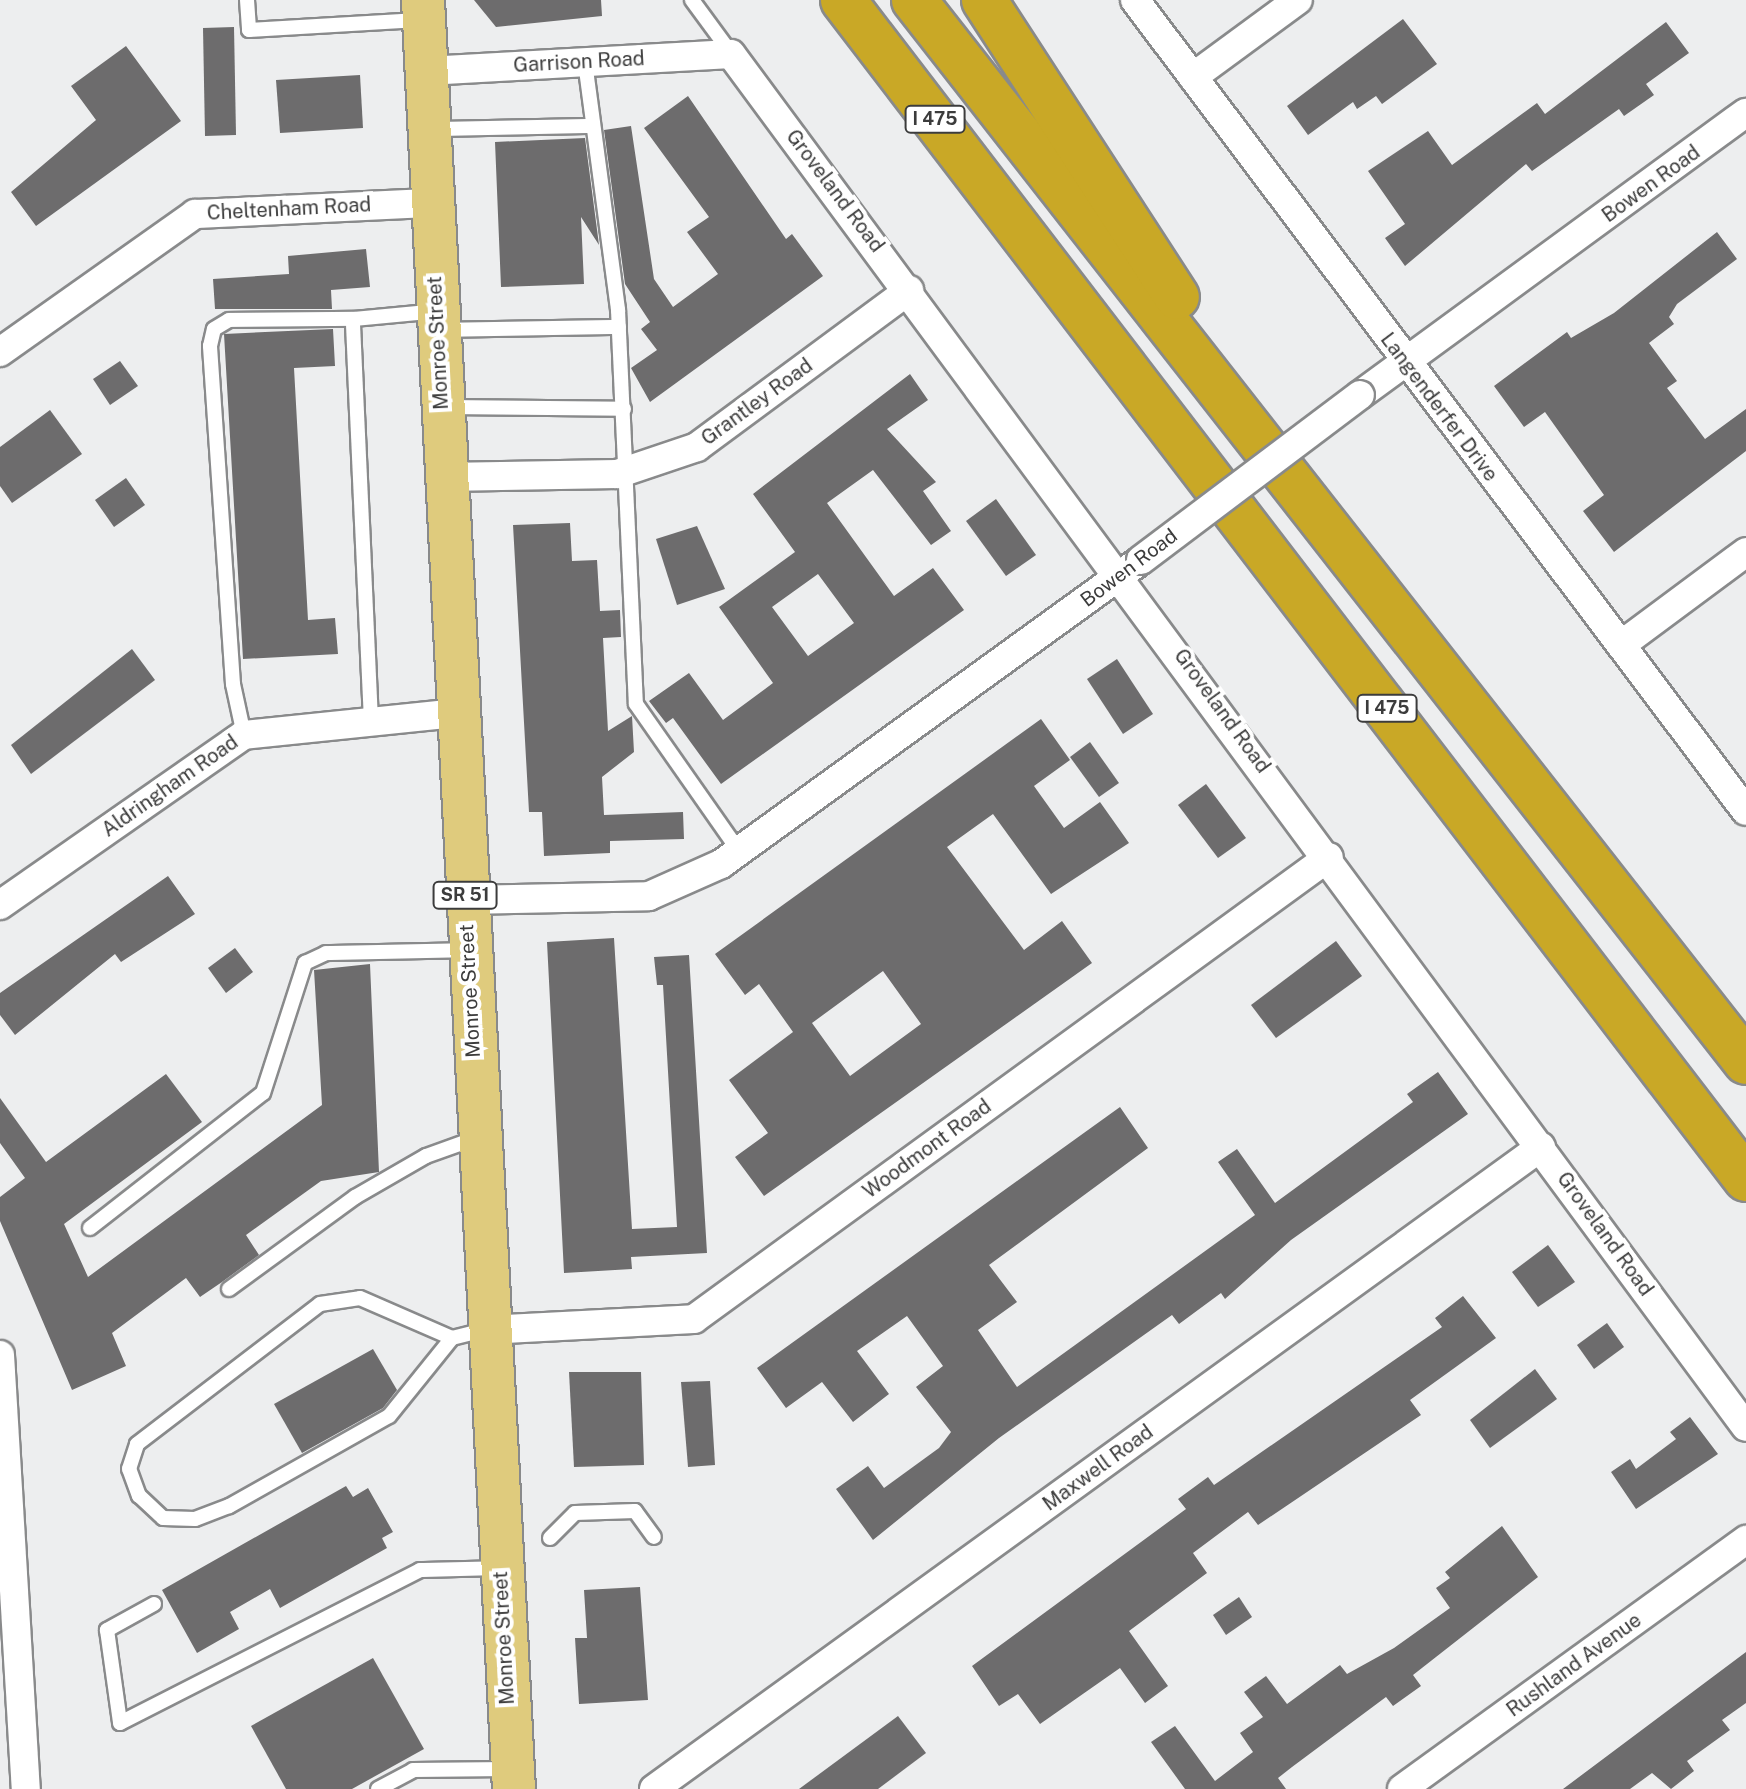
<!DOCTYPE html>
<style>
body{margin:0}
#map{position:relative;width:1746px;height:1789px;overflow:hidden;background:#edeeef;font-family:"Public Sans",sans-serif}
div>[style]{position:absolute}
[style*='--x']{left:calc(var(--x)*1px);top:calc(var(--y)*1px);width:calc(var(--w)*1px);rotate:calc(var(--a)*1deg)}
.building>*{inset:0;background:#6d6c6d}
.roads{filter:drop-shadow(2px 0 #898a8b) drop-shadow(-2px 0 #898a8b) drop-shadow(0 2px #898a8b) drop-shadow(0 -2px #898a8b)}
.lane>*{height:14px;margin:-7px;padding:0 7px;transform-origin:7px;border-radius:7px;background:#fff}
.street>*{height:28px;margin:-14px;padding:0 14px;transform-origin:14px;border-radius:14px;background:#fff}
.primary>*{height:42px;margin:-21px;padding:0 21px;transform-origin:21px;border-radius:21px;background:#dfcb7d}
.highway>*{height:44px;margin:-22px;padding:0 22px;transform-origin:22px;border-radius:22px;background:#c9a826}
.bridges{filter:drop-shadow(2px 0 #898a8b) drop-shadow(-2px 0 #898a8b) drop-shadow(0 2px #898a8b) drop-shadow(0 -2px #898a8b)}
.street-bridge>*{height:28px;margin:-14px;padding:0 14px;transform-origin:14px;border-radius:14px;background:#fff}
span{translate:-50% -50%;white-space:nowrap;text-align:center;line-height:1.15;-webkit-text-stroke:8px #fff;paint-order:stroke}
.shield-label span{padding:2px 6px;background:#fff;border:2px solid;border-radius:6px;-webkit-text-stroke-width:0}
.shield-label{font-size:18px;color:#3c3c3c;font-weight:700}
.street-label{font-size:20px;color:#3c3c3c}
</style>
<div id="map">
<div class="building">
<i style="clip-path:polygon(474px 0,601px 0,602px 16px,496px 27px)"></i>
<i style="clip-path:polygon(1403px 19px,1437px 64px,1382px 104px,1376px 96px,1357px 109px,1353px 102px,1308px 135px,1287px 106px)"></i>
<i style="clip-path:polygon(1666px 22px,1689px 53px,1646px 84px,1654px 95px,1624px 116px,1619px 109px,1532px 171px,1526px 164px,1405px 266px,1385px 238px,1405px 224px,1368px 171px,1428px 131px,1452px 165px,1537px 103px,1545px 114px)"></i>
<i style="clip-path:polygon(234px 27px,236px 135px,205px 136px,203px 28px)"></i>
<i style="clip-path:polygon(126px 46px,181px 121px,36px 226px,11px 192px,96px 120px,71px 86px)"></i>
<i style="clip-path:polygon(360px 75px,363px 128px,280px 133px,276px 80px)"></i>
<i style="clip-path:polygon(688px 96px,786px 239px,792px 234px,823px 276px,650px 402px,631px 368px,657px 350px,641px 329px,650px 322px,625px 284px,604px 130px,631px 126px,654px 279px,673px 307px,718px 274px,687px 232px,709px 217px,644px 128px)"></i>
<i style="clip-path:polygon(585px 138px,599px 245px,581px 217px,584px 284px,501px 287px,495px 142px)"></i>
<i style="clip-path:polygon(1717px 232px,1737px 259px,1677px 304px,1669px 317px,1674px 324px,1649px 343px,1677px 381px,1667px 388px,1705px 439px,1746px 409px,1746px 451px,1614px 552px,1583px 511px,1604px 495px,1545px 412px,1524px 427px,1494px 386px,1567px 332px,1571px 338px,1614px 313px)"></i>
<i style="clip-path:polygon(366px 249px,370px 287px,331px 290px,332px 309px,215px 309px,213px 279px,289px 274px,288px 256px)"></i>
<i style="clip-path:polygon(333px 329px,335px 366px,294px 368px,308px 620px,335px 618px,338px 654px,243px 659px,224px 334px)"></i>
<i style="clip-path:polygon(120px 361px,138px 386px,110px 405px,93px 379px)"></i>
<i style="clip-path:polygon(evenodd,910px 374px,928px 400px,887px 429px,936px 482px,923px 491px,951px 531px,931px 545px,873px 470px,827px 503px,894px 596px,933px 568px,964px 610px,721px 784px,673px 718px,666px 723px,649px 701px,689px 673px,723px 720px,773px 683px,719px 607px,795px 552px,753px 494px,910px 374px,818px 574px,854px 623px,808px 656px,772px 607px,818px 574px)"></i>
<i style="clip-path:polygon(50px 410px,82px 454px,12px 503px,0 486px,0 447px)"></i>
<i style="clip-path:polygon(126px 478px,145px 505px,114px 527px,95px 500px)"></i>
<i style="clip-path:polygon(996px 499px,1036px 555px,1006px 576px,966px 521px)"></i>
<i style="clip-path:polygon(570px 523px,572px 561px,597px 560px,600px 611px,620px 610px,621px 637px,603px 638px,608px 731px,632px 716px,634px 752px,602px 777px,604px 815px,683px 812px,684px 839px,610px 841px,610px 853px,544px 856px,542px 812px,529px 812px,513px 525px)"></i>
<i style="clip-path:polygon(697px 526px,725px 589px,677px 605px,656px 539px)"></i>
<i style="clip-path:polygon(132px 649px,155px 680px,31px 774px,11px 745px)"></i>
<i style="clip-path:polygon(1117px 659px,1153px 714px,1123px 734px,1087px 679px)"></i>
<i style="clip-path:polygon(evenodd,1041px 719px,1070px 760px,1034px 786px,1064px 828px,1100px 802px,1129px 843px,1051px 894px,993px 814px,947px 847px,1024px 950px,1062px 921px,1092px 963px,764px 1196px,735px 1157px,768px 1133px,729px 1080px,793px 1032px,759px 984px,745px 995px,715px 954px,1041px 719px,883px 971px,921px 1024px,850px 1076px,812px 1023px,883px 971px)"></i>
<i style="clip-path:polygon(1090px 742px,1119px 783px,1099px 797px,1070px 757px)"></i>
<i style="clip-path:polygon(1206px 784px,1246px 838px,1218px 858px,1178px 805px)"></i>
<i style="clip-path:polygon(168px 876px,195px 914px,121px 962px,115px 954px,15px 1035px,0 1015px,0 993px)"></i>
<i style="clip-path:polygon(614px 938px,632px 1229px,677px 1227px,663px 985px,657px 985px,654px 957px,689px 955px,707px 1253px,631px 1257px,632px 1269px,564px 1273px,547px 942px)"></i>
<i style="clip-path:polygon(1336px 941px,1362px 976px,1276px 1038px,1251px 1005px)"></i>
<i style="clip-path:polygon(235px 948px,253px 972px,226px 993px,208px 968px)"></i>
<i style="clip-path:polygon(370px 964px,379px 1172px,321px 1181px,246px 1235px,259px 1255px,222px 1282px,200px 1297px,186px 1278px,112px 1333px,126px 1366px,72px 1390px,0 1221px,0 1197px,25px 1178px,0 1143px,0 1098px,46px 1162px,166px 1074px,202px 1122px,64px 1224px,88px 1277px,322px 1105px,314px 970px)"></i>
<i style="clip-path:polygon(1438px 1072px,1468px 1114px,1291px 1240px,1225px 1299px,1221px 1293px,1179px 1324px,1172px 1315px,999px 1438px,873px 1540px,836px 1489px,868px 1466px,884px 1488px,939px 1448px,951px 1432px,916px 1387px,943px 1366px,907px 1316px,857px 1351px,889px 1394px,853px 1422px,822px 1382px,786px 1408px,757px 1368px,1120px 1107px,1148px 1148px,989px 1265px,1017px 1302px,978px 1330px,1017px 1387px,1255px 1215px,1218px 1162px,1237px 1149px,1275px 1203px,1413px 1102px,1407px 1094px)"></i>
<i style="clip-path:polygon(1548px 1245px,1575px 1282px,1538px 1307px,1512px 1272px)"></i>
<i style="clip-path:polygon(1463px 1296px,1496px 1338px,1410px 1400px,1421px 1415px,1258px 1525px,1248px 1512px,1193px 1553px,1207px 1573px,1129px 1631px,1168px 1686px,1145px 1703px,1120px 1668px,1040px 1724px,1018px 1694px,999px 1706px,972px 1666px,1186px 1509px,1178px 1499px,1208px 1477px,1214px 1485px,1442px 1327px,1435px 1318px)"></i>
<i style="clip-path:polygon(1607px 1323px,1624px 1347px,1594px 1369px,1577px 1345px)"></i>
<i style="clip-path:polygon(373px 1349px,397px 1390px,383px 1408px,302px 1453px,274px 1404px)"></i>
<i style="clip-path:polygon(1535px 1369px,1557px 1399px,1490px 1448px,1470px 1420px)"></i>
<i style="clip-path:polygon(569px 1372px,641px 1372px,644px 1465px,574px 1467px)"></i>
<i style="clip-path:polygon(710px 1381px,715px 1465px,688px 1467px,681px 1382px)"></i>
<i style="clip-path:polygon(1690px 1417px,1718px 1454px,1636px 1509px,1611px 1472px,1630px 1459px,1636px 1469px,1676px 1439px,1670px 1432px)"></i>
<i style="clip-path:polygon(346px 1486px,353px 1497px,368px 1488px,393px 1532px,382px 1538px,387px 1548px,280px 1608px,270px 1589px,230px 1612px,239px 1629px,197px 1653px,162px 1590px)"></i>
<i style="clip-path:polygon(1502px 1526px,1538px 1577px,1413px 1675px,1421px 1686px,1393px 1706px,1386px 1697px,1292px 1767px,1278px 1778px,1286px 1789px,1185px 1789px,1151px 1742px,1175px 1726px,1215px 1781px,1253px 1752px,1240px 1733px,1263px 1717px,1244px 1692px,1266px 1676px,1287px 1704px,1340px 1665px,1347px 1674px,1394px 1648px,1450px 1608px,1436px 1588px,1450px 1578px,1445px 1572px)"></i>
<i style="clip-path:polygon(640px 1587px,648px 1700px,579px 1704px,575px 1638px,587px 1638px,584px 1590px)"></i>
<i style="clip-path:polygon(1239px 1597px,1252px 1617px,1226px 1635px,1213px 1615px)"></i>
<i style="clip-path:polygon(1746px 1652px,1746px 1703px,1722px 1720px,1730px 1730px,1687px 1761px,1694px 1771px,1671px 1789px,1652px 1773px,1630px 1789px,1563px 1789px)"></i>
<i style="clip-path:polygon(373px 1658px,424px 1749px,352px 1789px,286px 1789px,251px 1726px)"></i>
<i style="clip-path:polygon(898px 1716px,926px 1753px,878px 1789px,799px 1789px)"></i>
</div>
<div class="roads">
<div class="lane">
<i style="--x:247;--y:0;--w:30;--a:86"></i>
<i style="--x:249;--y:30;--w:170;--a:-3.4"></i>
<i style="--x:692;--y:0;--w:66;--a:53.7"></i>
<i style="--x:585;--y:62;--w:250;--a:82.4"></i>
<i style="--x:618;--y:310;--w:394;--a:87.4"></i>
<i style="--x:636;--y:704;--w:179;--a:55"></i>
<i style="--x:433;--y:129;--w:159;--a:-1.1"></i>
<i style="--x:443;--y:330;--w:176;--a:-1"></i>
<i style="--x:446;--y:407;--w:178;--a:0.6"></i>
<i style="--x:371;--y:721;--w:402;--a:-92.6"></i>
<i style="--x:353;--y:319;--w:84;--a:-5.4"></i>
<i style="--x:244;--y:735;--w:52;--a:-102.2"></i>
<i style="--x:233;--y:684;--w:339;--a:-93.9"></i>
<i style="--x:210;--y:346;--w:17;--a:-77"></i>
<i style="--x:214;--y:329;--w:17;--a:-31"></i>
<i style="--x:229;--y:320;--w:124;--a:-0.5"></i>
<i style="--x:90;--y:1228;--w:219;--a:-38"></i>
<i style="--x:263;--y:1093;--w:137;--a:-72.1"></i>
<i style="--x:305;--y:963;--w:23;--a:-25"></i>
<i style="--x:326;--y:953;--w:141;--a:-1.2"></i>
<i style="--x:229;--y:1289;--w:156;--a:-36.1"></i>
<i style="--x:355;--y:1197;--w:82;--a:-30"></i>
<i style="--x:426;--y:1156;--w:53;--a:-19.8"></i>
<i style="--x:452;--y:1338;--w:100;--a:128.9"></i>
<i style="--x:389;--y:1416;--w:184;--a:150.6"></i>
<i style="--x:229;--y:1506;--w:36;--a:159"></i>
<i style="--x:195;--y:1519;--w:32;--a:-178"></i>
<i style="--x:163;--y:1518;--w:33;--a:-137"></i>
<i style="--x:139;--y:1496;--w:29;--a:-110"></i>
<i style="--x:129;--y:1469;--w:26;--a:-72"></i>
<i style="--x:137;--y:1444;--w:230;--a:-37.4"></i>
<i style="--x:320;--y:1304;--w:40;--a:-8.5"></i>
<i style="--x:360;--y:1298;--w:100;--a:23.5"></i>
<i style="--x:452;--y:1338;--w:34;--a:-14"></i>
<i style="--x:550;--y:1538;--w:35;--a:-45"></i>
<i style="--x:575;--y:1513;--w:60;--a:-1.9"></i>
<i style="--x:635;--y:1511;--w:32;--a:54"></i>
<i style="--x:154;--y:1604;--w:54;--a:151"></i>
<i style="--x:107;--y:1630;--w:94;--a:82"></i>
<i style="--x:120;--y:1723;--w:337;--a:-27"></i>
<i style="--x:420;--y:1570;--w:80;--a:-1.4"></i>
<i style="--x:378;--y:1789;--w:40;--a:-28"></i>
<i style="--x:413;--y:1770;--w:95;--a:-0.6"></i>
</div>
<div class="street">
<i style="--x:1135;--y:0;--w:1015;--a:53.01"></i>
<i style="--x:427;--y:71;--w:304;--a:-3.2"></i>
<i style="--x:731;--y:54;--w:1707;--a:53.53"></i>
<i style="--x:1193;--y:77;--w:130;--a:-36.3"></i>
<i style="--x:0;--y:352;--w:239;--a:-35.3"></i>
<i style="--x:195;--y:214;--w:235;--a:-2.7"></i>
<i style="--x:1360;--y:395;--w:478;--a:-36.2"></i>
<i style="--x:444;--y:477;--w:173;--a:-1"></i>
<i style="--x:617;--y:474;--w:84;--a:-18.6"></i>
<i style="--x:697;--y:447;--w:264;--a:-36.5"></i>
<i style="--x:1621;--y:645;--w:156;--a:-36.6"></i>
<i style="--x:465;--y:900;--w:184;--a:-1.2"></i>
<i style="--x:649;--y:896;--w:79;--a:-24"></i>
<i style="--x:721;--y:864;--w:513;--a:-35.89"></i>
<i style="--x:0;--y:905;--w:297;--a:-34.9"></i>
<i style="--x:244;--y:735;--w:213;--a:-5.9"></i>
<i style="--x:486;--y:1330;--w:208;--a:-3"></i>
<i style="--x:694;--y:1319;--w:785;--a:-36.04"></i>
<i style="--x:0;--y:1355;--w:435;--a:86.6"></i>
<i style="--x:654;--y:1789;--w:1095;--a:-35.9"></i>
<i style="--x:1402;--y:1789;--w:425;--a:-35.9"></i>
</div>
<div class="primary">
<i style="--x:423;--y:0;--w:1791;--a:87.09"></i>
</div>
<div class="highway">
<i style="--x:843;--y:0;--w:1485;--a:52.55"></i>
<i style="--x:914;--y:0;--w:1349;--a:51.92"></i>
<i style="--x:984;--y:0;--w:354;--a:57"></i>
</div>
</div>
<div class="bridges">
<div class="street-bridge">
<i style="--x:1141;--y:560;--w:274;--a:-37"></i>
</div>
</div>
<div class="shield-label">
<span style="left:935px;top:119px">I 475</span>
<span style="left:1387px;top:708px">I 475</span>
<span style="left:465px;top:895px">SR 51</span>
</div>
<div class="street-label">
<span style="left:579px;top:62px;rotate:-3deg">Garrison Road</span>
<span style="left:1651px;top:184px;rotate:-36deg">Bowen Road</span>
<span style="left:835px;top:191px;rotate:53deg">Groveland Road</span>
<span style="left:289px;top:209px;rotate:-3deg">Cheltenham Road</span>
<span style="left:438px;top:343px;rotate:-93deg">Monroe Street</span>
<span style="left:757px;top:402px;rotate:-36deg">Grantley Road</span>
<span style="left:1439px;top:407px;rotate:53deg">Langenderfer Drive</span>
<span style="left:1129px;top:568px;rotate:-37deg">Bowen Road</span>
<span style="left:1222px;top:711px;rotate:54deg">Groveland Road</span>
<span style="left:170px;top:786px;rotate:-35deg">Aldringham Road</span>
<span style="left:470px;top:991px;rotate:-93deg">Monroe Street</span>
<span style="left:927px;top:1149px;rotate:-36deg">Woodmont Road</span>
<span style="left:1605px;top:1234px;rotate:54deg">Groveland Road</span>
<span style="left:1098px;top:1468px;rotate:-36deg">Maxwell Road</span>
<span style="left:504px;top:1638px;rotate:-93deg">Monroe Street</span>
<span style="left:1574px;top:1665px;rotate:-36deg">Rushland Avenue</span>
</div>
</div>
